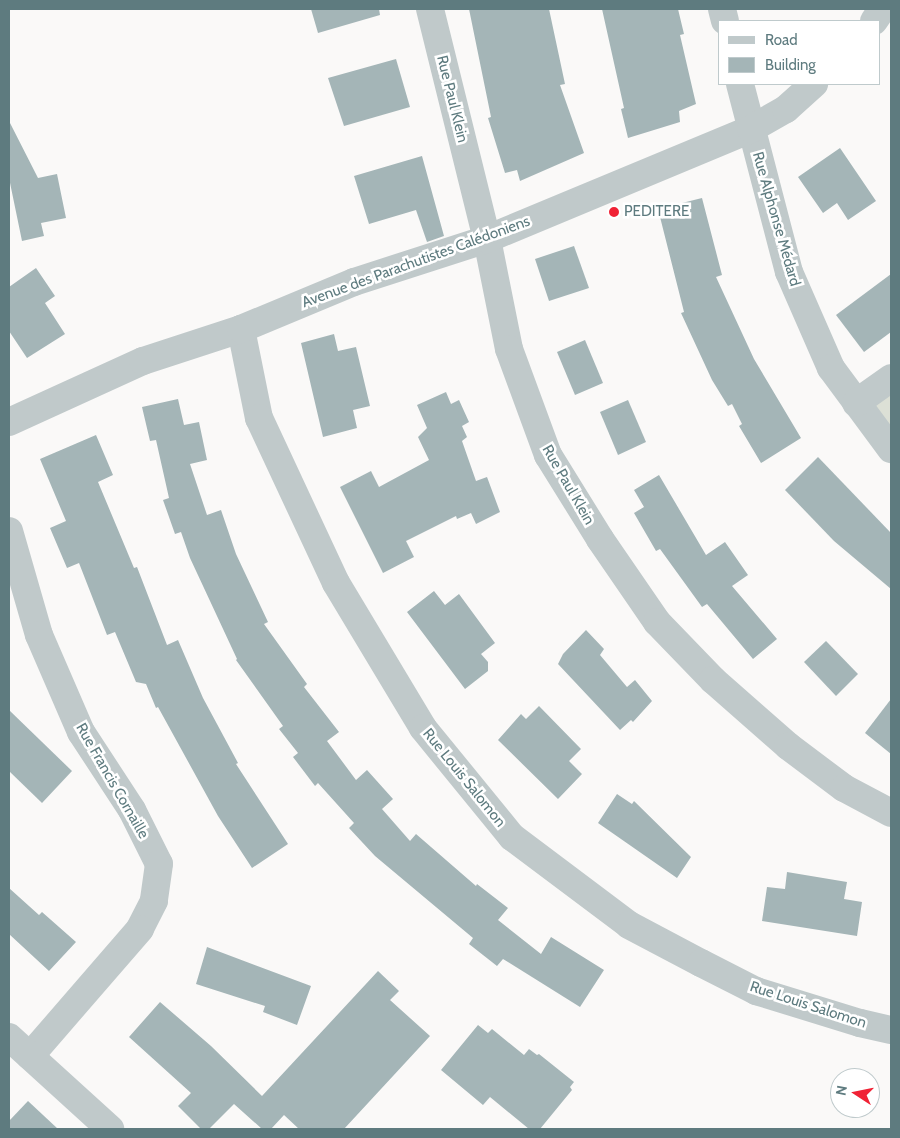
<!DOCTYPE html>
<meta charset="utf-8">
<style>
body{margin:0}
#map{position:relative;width:900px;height:1138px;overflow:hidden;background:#faf9f8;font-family:Cabin,sans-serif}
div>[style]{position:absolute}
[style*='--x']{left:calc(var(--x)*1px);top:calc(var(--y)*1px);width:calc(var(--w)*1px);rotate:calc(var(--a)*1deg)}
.green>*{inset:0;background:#dce0d6}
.building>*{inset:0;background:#a4b5b7}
.minor>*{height:28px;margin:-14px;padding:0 14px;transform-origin:14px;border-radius:14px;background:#c0c9ca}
.dots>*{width:14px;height:14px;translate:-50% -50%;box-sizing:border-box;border:2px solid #fff;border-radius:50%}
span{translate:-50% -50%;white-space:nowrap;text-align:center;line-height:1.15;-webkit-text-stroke:5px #fff;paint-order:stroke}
.street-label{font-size:15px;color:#5e7b7f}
.poi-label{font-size:15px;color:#5e7b7f}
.left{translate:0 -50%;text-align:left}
.frame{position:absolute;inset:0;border:10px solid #5e7b7f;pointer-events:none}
.legend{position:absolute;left:718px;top:20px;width:162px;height:65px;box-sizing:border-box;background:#fff;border:1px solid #bfcacc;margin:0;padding:6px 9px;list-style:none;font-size:15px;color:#5e7b7f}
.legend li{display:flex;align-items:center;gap:10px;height:25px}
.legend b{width:25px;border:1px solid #bfcacc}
.north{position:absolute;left:830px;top:1068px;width:50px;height:50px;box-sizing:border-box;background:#fff;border:1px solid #bfcacc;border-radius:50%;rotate:281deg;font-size:14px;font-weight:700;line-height:20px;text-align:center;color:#5e7b7f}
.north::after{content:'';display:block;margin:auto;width:18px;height:22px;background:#f02235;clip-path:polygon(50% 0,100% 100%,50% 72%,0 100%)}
</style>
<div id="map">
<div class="green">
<i style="clip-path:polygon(891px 378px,891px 449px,856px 403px)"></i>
</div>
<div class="building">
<i style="clip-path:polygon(311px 9px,379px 9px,380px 15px,318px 33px)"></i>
<i style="clip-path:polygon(469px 9px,549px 9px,565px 84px,560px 85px,584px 153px,520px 181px,517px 170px,505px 173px,488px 118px,491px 117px)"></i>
<i style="clip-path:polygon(602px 9px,678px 9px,684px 34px,680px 35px,696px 104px,679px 111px,680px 122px,628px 138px,621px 109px,624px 108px)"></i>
<i style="clip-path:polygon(396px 59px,410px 107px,344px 126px,328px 78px)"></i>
<i style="clip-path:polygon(9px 121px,38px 178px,57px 174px,66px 218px,41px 223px,44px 236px,22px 241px,9px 178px)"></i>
<i style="clip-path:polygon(840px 148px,876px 201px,848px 220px,837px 203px,823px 213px,798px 177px)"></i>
<i style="clip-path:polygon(422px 156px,444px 236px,427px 242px,416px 210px,369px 224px,354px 176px)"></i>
<i style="clip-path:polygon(702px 198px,722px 275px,716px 277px,754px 359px,801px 438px,761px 463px,739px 426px,742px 424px,732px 404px,728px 406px,712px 380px,681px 313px,684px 312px,658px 209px)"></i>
<i style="clip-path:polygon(574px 246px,589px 288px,549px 301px,535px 259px)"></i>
<i style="clip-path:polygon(36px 268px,55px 296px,45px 303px,65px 334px,27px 358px,9px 331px,9px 287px)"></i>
<i style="clip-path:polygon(891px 274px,891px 332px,864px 352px,836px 315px)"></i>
<i style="clip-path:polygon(334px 334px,338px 351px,356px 347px,370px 406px,353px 410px,357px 428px,323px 437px,301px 343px)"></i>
<i style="clip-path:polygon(585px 340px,603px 383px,575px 395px,557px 352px)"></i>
<i style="clip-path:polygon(446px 392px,451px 404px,459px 400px,469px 422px,462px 426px,467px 437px,462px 441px,476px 481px,487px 477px,500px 512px,476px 524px,471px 513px,457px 519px,456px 516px,406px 541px,414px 557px,383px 573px,340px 487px,371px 471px,379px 487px,429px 460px,418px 437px,427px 428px,417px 405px)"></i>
<i style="clip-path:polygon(178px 399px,184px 425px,199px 422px,207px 460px,190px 464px,207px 515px,221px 510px,236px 554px,268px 622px,264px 624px,307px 684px,304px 687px,339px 732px,327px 741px,356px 780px,367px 770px,393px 799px,382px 809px,410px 841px,416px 834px,476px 886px,477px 884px,508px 908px,498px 920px,541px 954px,551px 937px,604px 970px,580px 1007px,503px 959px,497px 966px,469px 944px,473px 938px,375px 856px,349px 828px,354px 823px,318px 783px,315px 786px,293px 757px,298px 753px,279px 729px,283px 726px,236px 660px,237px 659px,190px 558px,181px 532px,175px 534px,163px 500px,169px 498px,156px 440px,150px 441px,142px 407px)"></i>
<i style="clip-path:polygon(628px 400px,646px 442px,618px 455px,600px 412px)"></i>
<i style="clip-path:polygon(96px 435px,113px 475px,98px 482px,134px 568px,137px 567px,167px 645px,178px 640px,203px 698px,238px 763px,236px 764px,288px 844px,252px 868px,218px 816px,158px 707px,156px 708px,146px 684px,136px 682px,115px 632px,107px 635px,79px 563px,67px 568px,50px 528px,66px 521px,40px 459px)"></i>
<i style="clip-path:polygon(818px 457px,891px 533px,891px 589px,834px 541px,785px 490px)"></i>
<i style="clip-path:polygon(659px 475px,706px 555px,725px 542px,748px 575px,732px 586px,777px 639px,753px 659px,707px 604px,702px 607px,660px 549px,656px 551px,634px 513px,644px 507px,634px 490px)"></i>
<i style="clip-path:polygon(434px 591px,445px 605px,459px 594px,495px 643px,481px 654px,488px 662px,488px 671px,465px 689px,407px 612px)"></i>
<i style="clip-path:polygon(586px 630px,604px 649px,600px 655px,627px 687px,635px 680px,652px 701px,633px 722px,631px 720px,620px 730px,558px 664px,563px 654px)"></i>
<i style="clip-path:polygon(826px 641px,858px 674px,836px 696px,804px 662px)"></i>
<i style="clip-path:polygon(891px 699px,891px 754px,865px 733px)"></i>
<i style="clip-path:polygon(539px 706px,581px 749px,569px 761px,582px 774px,558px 799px,498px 740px,521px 714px,526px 719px)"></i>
<i style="clip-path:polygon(9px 710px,72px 771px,42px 803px,9px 771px)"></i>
<i style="clip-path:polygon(617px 794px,632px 804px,634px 801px,691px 857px,677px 878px,598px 823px)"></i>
<i style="clip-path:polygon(787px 872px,847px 882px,844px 899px,862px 902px,857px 936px,762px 921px,767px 887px,785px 889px)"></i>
<i style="clip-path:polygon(9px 888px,39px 915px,42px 912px,76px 942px,49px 971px,9px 934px)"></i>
<i style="clip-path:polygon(207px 947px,311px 986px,297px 1025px,263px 1012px,265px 1006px,196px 984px)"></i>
<i style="clip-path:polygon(378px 971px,399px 991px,390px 1000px,430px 1036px,344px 1129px,299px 1129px,284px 1115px,271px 1129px,262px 1129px,234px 1104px,209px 1129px,201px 1129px,178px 1106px,191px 1093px,129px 1037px,160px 1002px,211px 1046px,262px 1096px)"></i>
<i style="clip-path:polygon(478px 1025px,488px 1033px,492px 1029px,524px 1055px,529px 1049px,537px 1055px,539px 1054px,574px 1082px,570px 1087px,572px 1090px,540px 1129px,529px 1129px,490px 1097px,483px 1105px,441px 1070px)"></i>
<i style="clip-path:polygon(28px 1101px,58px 1129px,9px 1129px,9px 1121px)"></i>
</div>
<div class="minor">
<i style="--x:430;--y:9;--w:237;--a:76.1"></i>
<i style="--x:487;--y:239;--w:112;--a:78.7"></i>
<i style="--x:509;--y:349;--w:113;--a:69.8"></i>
<i style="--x:548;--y:455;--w:99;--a:58.2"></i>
<i style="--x:600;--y:539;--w:101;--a:55.5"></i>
<i style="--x:657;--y:622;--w:81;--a:46"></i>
<i style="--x:713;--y:680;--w:100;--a:41.3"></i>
<i style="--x:788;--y:746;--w:70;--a:36.9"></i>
<i style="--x:844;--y:788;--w:53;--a:28"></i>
<i style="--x:722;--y:9;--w:12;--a:76"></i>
<i style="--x:874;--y:21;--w:14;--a:-56"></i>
<i style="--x:740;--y:84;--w:194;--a:75.4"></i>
<i style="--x:789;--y:272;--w:105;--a:66.4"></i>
<i style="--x:831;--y:368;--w:101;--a:53.5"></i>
<i style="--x:241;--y:329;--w:91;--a:78.6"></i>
<i style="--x:259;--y:418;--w:182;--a:65"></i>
<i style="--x:336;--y:583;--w:169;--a:59"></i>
<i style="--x:423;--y:728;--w:141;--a:50.8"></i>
<i style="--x:512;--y:837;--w:146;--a:36.9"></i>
<i style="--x:629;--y:925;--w:81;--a:27.8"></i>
<i style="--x:701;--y:963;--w:62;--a:27"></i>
<i style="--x:756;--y:991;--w:109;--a:17.1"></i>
<i style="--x:860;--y:1023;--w:32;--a:13"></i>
<i style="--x:856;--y:403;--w:43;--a:-35.5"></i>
<i style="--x:9;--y:422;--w:147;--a:-24.5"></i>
<i style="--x:143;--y:361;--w:103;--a:-18.1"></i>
<i style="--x:241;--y:329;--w:122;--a:-22.6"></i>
<i style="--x:354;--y:282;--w:140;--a:-17.9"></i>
<i style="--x:487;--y:239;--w:286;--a:-22.6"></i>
<i style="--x:751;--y:129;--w:40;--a:-29.7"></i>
<i style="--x:786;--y:109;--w:38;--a:-42"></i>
<i style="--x:9;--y:531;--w:108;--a:73.9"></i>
<i style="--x:39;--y:635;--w:106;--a:66.6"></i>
<i style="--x:81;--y:732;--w:93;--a:56.8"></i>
<i style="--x:132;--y:810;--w:60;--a:63.4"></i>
<i style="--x:159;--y:864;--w:37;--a:98"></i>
<i style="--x:154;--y:901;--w:31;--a:117"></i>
<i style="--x:140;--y:929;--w:168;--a:130.9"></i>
<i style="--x:9;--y:1037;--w:137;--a:42.3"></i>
</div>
<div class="dots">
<i style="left:614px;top:212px;background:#f02235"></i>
</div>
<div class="street-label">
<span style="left:452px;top:99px;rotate:76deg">Rue Paul Klein</span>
<span style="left:776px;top:219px;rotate:74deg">Rue Alphonse Médard</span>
<span style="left:416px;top:262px;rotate:-20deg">Avenue des Parachutistes Calédoniens</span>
<span style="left:568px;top:485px;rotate:60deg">Rue Paul Klein</span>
<span style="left:464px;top:778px;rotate:51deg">Rue Louis Salomon</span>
<span style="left:112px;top:781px;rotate:60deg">Rue Francis Cornaille</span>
<span style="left:808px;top:1005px;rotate:18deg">Rue Louis Salomon</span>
</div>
<div class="poi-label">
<span class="left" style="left:624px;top:212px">PEDITERE</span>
</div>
<div class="frame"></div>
<ul class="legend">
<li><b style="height:6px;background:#c0c9ca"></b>Road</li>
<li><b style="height:14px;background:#a4b5b7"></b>Building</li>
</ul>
<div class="north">N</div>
</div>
